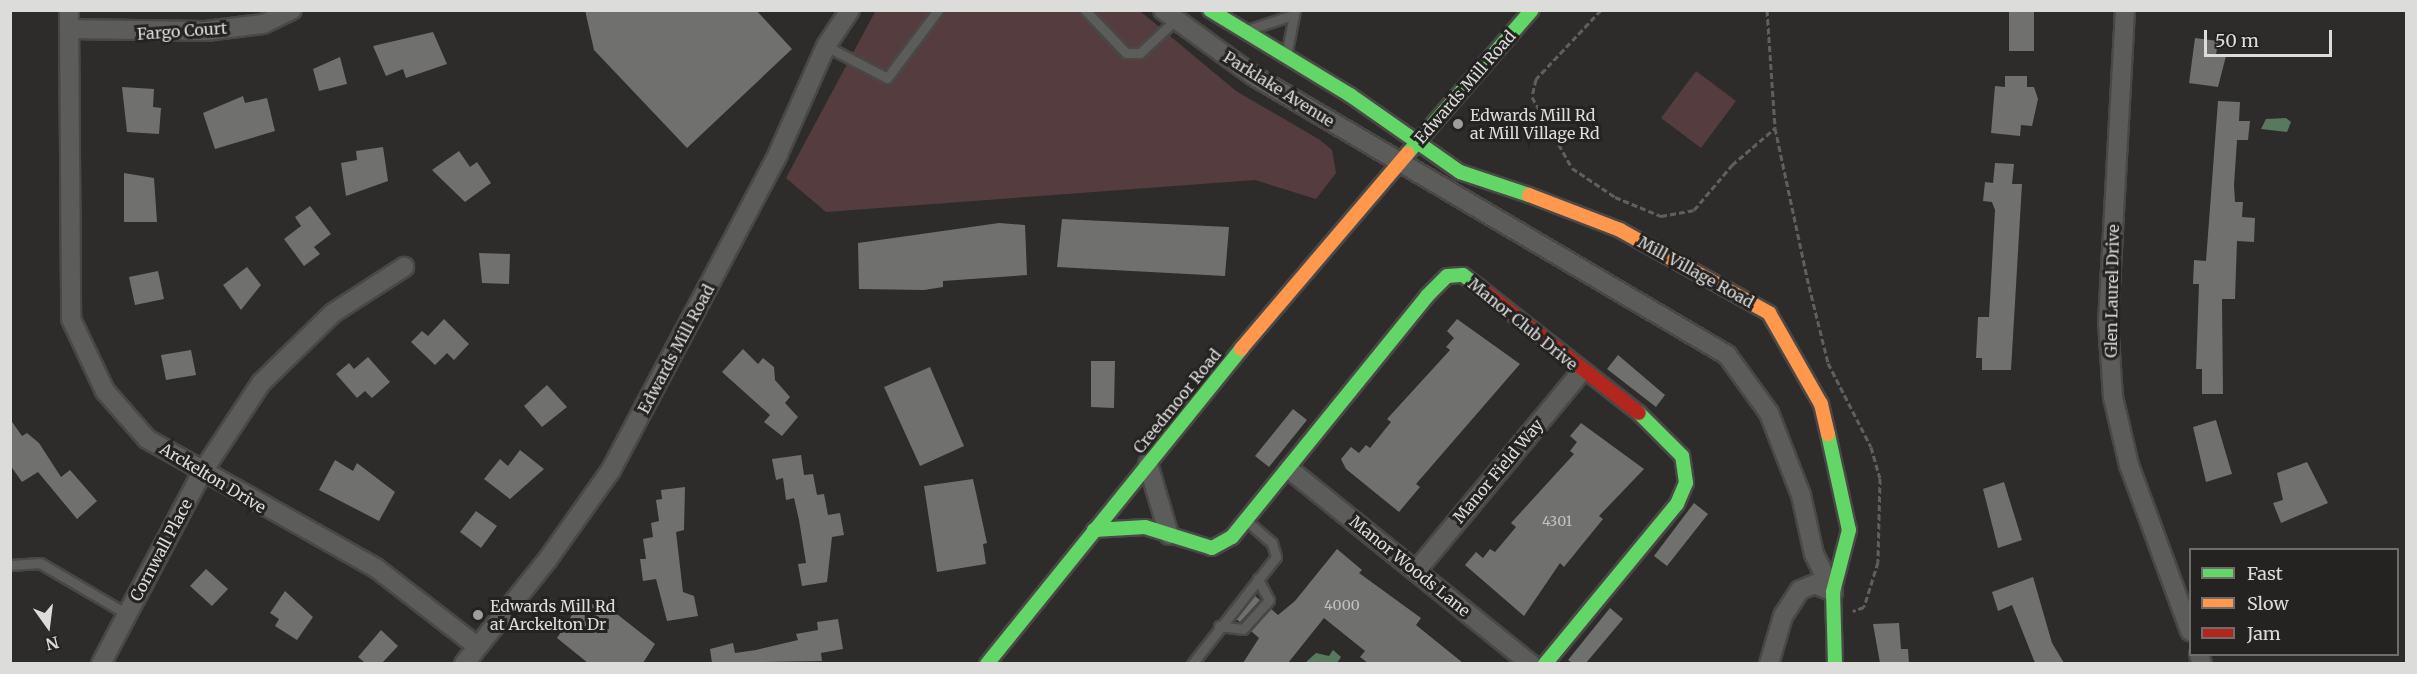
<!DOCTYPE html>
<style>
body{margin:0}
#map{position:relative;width:2417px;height:674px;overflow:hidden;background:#2d2c2b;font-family:Merriweather,serif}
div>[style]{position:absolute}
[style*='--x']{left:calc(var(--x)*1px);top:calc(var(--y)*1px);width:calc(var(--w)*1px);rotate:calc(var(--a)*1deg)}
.green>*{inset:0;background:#543c3f}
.water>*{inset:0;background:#59795f}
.building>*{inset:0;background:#70706f}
.path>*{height:3px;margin-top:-1.5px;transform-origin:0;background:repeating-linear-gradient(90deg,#5f5f5f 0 6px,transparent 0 9px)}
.roads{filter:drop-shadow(2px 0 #494847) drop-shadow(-2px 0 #494847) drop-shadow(0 2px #494847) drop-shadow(0 -2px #494847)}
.lane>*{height:9px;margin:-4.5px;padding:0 4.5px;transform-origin:4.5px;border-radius:4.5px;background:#5c5c5b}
.street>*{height:18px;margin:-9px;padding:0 9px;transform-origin:9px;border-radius:9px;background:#5c5c5b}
.fast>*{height:14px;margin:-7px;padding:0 7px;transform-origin:7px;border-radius:7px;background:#63d668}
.slow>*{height:14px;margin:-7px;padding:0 7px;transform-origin:7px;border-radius:7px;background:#ff974d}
.jam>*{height:14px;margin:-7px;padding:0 7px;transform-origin:7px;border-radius:7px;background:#b3261e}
.dots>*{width:16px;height:16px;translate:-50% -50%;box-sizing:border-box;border:3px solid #242321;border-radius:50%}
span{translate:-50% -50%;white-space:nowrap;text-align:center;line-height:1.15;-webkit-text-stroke:6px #242321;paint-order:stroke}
.number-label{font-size:14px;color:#c1c1bf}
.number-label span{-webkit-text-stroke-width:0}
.street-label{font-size:16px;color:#dcdcda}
.poi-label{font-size:16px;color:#dcdcda}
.left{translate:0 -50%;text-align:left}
.frame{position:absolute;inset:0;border:12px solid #dcdcda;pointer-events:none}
.legend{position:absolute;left:2189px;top:548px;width:210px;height:108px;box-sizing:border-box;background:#242321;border:2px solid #6e6d6b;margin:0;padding:8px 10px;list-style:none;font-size:18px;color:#dcdcda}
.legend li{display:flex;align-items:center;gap:12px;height:30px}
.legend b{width:30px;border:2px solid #6e6d6b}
.north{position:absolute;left:18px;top:596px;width:60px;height:60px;-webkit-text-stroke:4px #242321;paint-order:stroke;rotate:166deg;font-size:16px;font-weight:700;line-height:24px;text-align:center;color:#dcdcda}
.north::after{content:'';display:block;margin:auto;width:21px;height:27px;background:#dcdcda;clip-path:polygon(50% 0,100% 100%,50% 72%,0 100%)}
.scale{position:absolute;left:2204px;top:30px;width:128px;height:27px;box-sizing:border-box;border:3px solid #dcdcda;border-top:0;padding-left:8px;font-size:18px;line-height:21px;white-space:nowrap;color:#dcdcda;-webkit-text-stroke:4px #242321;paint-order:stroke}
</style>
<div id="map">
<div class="green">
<i style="clip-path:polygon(876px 10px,1140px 11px,1236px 91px,1320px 140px,1332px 150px,1336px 173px,1316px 199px,1255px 180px,826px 212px,786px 178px)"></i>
<i style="clip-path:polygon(1696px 71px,1736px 101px,1701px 148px,1661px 118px)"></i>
</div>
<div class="water">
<i style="clip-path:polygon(2286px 118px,2291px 122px,2287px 132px,2261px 129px,2266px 119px)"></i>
<i style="clip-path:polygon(1333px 650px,1341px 657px,1337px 663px,1305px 663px,1316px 653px,1329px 656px)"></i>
</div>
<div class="building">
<i style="clip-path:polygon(585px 10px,756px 10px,792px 49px,687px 148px,594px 50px)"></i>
<i style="clip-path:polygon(2009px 10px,2034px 10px,2034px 51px,2009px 51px)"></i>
<i style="clip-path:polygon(433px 32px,447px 64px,406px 78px,403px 69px,386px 76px,373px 46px)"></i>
<i style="clip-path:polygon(2195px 38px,2218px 41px,2216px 55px,2226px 56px,2218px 87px,2189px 83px)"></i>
<i style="clip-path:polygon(340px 57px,347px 84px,319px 91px,313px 69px)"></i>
<i style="clip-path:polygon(2005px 76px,2027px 76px,2027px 87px,2034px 87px,2038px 99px,2032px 126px,2021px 125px,2020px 136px,1991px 133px,1995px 86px,2005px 87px)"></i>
<i style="clip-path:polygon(122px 87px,154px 89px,153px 107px,161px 108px,159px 134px,127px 132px)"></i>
<i style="clip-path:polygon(243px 96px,245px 103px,267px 98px,275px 131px,215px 149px,203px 113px)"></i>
<i style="clip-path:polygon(2218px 101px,2240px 102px,2239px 121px,2250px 121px,2248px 140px,2237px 140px,2234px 185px,2235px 202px,2243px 202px,2242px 217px,2255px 218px,2254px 242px,2237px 241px,2235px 299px,2222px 299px,2223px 394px,2202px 394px,2202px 369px,2196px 369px,2199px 284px,2193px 284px,2194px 260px,2206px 261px)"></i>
<i style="clip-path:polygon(383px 147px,388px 181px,346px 196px,341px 163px,357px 160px,356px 151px)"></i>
<i style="clip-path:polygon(459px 151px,470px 167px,477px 162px,491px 183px,465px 202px,432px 170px)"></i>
<i style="clip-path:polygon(1995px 163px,2014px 164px,2012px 184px,2022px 184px,2011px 370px,1982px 370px,1982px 358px,1976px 358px,1978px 317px,1989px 317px,1995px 210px,1992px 202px,1983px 201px,1985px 182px,1993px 183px)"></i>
<i style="clip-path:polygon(124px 173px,154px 178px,157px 222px,124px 222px)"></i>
<i style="clip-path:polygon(310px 206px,331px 234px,314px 247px,320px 254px,304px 266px,284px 239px,301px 226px,295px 217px)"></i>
<i style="clip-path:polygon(1062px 219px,1229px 227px,1225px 276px,1057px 267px)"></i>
<i style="clip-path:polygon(999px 223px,1025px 225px,1027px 275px,943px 281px,943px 287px,924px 290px,859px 289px,858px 243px)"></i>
<i style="clip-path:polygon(479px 253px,510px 254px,509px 284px,482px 283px)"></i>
<i style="clip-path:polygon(247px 267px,261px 285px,241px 310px,223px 285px)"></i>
<i style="clip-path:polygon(158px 271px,164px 299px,135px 305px,129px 277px)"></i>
<i style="clip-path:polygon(444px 319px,469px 344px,454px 360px,447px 353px,435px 365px,411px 342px,422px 331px,428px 336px)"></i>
<i style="clip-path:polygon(1457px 319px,1520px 364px,1416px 484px,1420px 487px,1399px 512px,1346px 469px,1341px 459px,1351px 447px,1359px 453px,1366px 445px,1370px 448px,1391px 422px,1387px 419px,1450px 350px,1446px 347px,1454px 338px,1447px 331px)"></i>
<i style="clip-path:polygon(743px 349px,758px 364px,763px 358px,774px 367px,775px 380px,790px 397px,785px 403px,798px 417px,782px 436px,764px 422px,770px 415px,722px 372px)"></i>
<i style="clip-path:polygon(191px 350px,196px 375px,166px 380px,161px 355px)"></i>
<i style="clip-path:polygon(1618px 355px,1665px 395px,1656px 407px,1607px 369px)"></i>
<i style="clip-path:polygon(368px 357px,390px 382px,372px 398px,365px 391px,357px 398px,336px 374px,349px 363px,354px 369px)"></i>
<i style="clip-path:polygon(1091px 361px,1115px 361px,1114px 408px,1091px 407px)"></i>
<i style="clip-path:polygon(930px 367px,964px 446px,920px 466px,884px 387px)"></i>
<i style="clip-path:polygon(547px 385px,567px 407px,542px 427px,524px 406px)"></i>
<i style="clip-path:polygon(1293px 409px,1307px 420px,1269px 467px,1255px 456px)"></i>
<i style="clip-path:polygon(10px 419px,22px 436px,27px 433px,39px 443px,61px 477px,70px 470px,97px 501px,77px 519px,38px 472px,22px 482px,10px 465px)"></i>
<i style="clip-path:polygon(2216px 420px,2232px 474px,2206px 482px,2193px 427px)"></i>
<i style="clip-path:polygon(1581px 423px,1644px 469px,1599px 516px,1603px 519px,1564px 567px,1560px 563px,1524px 616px,1465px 565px,1476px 552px,1483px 558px,1490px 549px,1495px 552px,1516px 527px,1511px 523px,1574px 454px,1570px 451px,1577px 442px,1570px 436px)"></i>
<i style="clip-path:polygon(520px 450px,544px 469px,510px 499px,484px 479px,500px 459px,508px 466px)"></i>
<i style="clip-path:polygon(801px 455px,804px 475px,813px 474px,817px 495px,824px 494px,828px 515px,840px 513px,844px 535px,832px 537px,827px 582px,802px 586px,798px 564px,806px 563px,799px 520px,794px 498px,786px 500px,783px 478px,776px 480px,772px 459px)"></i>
<i style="clip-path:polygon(335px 460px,353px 471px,357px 463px,395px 492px,379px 521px,319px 490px)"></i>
<i style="clip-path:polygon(2307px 462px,2328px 503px,2281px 523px,2273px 503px,2283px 500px,2277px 473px)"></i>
<i style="clip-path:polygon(973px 479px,987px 543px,983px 544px,986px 564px,937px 572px,924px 486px)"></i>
<i style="clip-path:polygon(2004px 482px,2022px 540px,1998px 548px,1983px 489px)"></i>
<i style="clip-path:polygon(685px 487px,684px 530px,676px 532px,683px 592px,694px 596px,698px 616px,667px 621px,656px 579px,643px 581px,640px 559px,646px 559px,643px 539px,653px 537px,651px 523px,659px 521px,656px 500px,662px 499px,661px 490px)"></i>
<i style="clip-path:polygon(1694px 503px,1708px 514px,1667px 566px,1654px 556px)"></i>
<i style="clip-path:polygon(476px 511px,497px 526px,481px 548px,460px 532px)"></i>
<i style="clip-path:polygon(1337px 549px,1362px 570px,1359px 573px,1421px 618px,1416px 625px,1463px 663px,1368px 663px,1360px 657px,1365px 651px,1324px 618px,1288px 663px,1243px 663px,1259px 638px,1251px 631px,1270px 608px,1278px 615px,1295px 601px)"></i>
<i style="clip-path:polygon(206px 569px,228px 589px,212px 606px,190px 586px)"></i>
<i style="clip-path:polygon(2033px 577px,2052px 643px,2064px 663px,2035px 663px,2012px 605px,1998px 611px,1992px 592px)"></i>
<i style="clip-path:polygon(285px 591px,313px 617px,297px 640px,275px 626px,279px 619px,270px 613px)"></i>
<i style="clip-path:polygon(1255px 596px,1260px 600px,1240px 622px,1236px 619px)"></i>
<i style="clip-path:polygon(583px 598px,605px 612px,608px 607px,655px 644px,643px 663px,588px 663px,557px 638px)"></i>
<i style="clip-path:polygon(1610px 608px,1623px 619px,1586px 663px,1572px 663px,1568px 660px)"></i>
<i style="clip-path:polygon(838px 619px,843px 649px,821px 653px,822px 661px,712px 663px,710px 649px,733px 643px,735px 653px,756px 650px,798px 640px,796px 634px,818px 630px,817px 622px)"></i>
<i style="clip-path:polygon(1899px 623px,1901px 649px,1908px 649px,1909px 663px,1880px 663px,1873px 624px)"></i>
<i style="clip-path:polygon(381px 630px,398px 646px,382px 663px,365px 663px,358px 657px)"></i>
</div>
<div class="path">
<i style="--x:1601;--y:10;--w:95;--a:133.3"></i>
<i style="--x:1536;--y:79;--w:18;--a:103"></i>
<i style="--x:1532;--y:97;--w:81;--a:60.6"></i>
<i style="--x:1572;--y:168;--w:52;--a:34"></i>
<i style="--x:1615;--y:197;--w:50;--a:22.4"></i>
<i style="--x:1661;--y:216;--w:34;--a:-10"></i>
<i style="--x:1694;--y:210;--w:59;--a:-49.8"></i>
<i style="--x:1732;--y:165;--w:57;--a:-40.7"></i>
<i style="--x:1767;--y:10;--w:118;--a:86.1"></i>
<i style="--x:1775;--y:128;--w:162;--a:77.9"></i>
<i style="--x:1809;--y:286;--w:79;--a:76.1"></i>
<i style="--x:1828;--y:363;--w:94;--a:62.9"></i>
<i style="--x:1871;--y:447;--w:32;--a:74"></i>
<i style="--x:1880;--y:478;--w:84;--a:91.4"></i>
<i style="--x:1878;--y:562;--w:47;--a:107.3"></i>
<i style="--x:1864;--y:607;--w:12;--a:160"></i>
</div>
<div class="roads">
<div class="lane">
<i style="--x:1085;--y:10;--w:59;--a:46.4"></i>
<i style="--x:1126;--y:53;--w:14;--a:0"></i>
<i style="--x:1140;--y:53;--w:45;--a:-43.2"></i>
<i style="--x:1250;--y:29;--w:42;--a:-18"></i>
<i style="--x:826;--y:46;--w:69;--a:27.7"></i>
<i style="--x:887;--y:78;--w:85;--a:-53.1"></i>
<i style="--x:1287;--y:51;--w:42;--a:-79"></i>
<i style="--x:10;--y:565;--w:30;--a:-4"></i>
<i style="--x:40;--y:563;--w:101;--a:30.4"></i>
<i style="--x:1219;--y:626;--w:24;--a:7"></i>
<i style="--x:1243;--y:629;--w:39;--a:-48"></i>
<i style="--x:1269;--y:600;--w:24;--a:-118"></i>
<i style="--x:1192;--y:664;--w:136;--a:-51.9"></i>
<i style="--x:1276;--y:557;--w:15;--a:-106"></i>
<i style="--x:1272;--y:543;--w:32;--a:-139"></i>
</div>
<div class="street">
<i style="--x:69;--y:10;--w:309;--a:89.6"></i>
<i style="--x:71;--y:319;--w:80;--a:64.7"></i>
<i style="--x:105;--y:391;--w:64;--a:48.8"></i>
<i style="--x:147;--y:439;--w:263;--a:29.4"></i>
<i style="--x:376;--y:568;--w:128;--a:37.7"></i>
<i style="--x:1163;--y:10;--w:112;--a:36"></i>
<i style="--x:1254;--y:76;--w:549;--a:30.53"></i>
<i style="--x:1727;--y:355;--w:72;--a:54.1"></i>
<i style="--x:1769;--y:413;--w:88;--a:68.7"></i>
<i style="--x:1801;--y:495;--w:60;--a:77.6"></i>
<i style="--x:1814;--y:554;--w:42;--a:63.4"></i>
<i style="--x:2125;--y:10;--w:312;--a:93.1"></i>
<i style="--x:2108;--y:322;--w:75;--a:86.2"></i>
<i style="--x:2113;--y:397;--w:70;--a:76.8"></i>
<i style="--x:2129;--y:465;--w:177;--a:69.8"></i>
<i style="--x:69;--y:29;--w:137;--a:0.8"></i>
<i style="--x:206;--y:31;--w:57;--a:-7"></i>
<i style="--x:263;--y:24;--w:32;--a:-26"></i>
<i style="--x:1148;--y:464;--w:74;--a:73.5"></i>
<i style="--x:1289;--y:469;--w:311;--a:38.9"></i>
<i style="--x:1416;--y:571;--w:259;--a:-50.3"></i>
<i style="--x:2199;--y:654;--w:10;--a:73"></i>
<i style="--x:101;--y:664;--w:215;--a:-62.2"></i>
<i style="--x:201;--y:474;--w:109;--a:-56.6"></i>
<i style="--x:261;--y:383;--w:100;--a:-44.2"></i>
<i style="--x:333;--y:313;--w:85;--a:-32.9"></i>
<i style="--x:464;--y:664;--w:134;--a:-51.3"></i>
<i style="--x:548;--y:559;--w:109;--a:-54.7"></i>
<i style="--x:611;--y:470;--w:357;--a:-62.1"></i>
<i style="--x:778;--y:154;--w:118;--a:-66"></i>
<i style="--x:826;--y:46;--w:43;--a:-56.3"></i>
<i style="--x:1769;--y:664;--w:50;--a:-73.7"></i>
<i style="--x:1783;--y:616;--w:31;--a:-57"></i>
<i style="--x:1800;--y:590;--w:16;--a:-22"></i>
<i style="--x:1815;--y:584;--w:20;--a:24"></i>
</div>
<div class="fast">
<i style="--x:1210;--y:10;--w:164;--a:31.3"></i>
<i style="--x:1350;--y:95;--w:134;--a:35"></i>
<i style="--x:1460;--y:172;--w:73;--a:18.4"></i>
<i style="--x:1408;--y:153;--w:189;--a:-49.1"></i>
<i style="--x:1828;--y:434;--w:98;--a:77.7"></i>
<i style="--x:1849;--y:530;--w:64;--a:104.5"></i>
<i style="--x:1833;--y:592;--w:72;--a:88.4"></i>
<i style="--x:1094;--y:530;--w:51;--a:-3.4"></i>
<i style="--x:1145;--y:527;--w:70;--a:17.4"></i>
<i style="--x:1212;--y:548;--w:23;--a:-29"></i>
<i style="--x:1232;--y:537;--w:310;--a:-51"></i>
<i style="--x:1427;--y:296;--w:28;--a:-45"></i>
<i style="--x:1447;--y:276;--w:16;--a:-4"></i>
<i style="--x:1463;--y:275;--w:21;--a:37"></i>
<i style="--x:987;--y:664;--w:405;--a:-51.1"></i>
<i style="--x:1545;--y:664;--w:207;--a:-50.5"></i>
<i style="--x:1677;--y:504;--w:23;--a:-67"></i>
<i style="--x:1686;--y:483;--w:27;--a:-98"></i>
<i style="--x:1682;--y:456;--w:61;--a:-135"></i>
</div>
<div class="slow">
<i style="--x:1529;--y:195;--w:97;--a:21"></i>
<i style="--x:1620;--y:230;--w:171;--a:29.1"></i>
<i style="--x:1769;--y:313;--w:105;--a:60.3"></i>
<i style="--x:1821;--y:404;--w:31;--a:77"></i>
<i style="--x:1241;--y:349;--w:257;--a:-49.6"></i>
</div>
<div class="jam">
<i style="--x:1480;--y:288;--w:202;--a:38.2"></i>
</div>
</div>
<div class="dots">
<i style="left:1458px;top:124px;background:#9f9e9d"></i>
<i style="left:478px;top:615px;background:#9f9e9d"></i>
</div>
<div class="number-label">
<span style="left:1557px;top:521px">4301</span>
<span style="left:1342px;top:605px">4000</span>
</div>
<div class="street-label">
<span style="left:182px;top:31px;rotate:-4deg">Fargo Court</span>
<span style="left:1465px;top:87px;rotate:-49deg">Edwards Mill Road</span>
<span style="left:1279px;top:89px;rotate:32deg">Parklake Avenue</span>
<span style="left:1696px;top:272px;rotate:29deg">Mill Village Road</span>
<span style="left:2112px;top:291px;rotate:-89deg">Glen Laurel Drive</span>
<span style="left:1523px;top:324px;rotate:39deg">Manor Club Drive</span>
<span style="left:676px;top:349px;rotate:-62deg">Edwards Mill Road</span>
<span style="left:1177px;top:401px;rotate:-51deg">Creedmoor Road</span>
<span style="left:1498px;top:471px;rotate:-50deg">Manor Field Way</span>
<span style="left:213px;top:478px;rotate:31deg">Arckelton Drive</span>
<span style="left:161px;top:550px;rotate:-62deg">Cornwall Place</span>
<span style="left:1410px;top:566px;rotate:39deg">Manor Woods Lane</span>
</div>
<div class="poi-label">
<span class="left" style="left:1470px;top:124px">Edwards Mill Rd<br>at Mill Village Rd</span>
<span class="left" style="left:490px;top:615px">Edwards Mill Rd<br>at Arckelton Dr</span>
</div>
<div class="frame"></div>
<ul class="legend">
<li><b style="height:8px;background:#63d668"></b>Fast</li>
<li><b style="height:8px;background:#ff974d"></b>Slow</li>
<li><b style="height:8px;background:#b3261e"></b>Jam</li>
</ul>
<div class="north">N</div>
<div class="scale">50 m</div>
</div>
